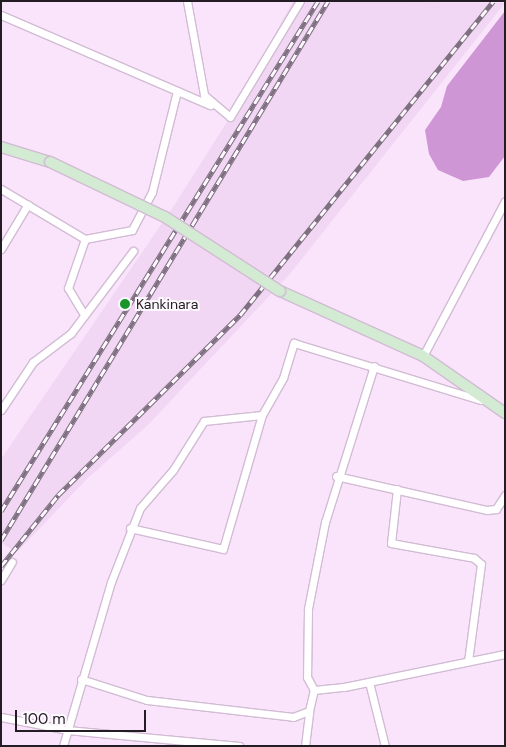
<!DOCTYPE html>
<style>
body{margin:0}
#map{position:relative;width:506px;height:747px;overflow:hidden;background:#fae4fc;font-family:"DM Sans",sans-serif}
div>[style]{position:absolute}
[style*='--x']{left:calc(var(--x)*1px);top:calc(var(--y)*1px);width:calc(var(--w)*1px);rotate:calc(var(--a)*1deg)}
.built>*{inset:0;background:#f2d7f4}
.water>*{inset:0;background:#ce96d4}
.roads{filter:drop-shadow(1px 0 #d1bcd3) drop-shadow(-1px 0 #d1bcd3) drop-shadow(0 1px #d1bcd3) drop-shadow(0 -1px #d1bcd3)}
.street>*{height:7px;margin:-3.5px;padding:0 3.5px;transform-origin:3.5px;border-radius:3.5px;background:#fff}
.secondary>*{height:10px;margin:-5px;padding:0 5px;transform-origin:5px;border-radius:5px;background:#d3ebd3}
.rail>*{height:4.5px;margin-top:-2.25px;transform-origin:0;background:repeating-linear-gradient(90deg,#fcf8fd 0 8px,#7e7080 0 16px);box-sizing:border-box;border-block:1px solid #7e7080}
.bridges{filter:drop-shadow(1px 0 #d1bcd3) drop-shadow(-1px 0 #d1bcd3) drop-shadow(0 1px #d1bcd3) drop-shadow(0 -1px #d1bcd3)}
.secondary-bridge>*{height:10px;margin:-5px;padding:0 5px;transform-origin:5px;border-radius:5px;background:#d3ebd3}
.dots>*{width:14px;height:14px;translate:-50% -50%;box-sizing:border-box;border:2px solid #fcf8fd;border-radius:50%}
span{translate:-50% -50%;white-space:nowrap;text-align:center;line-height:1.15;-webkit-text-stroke:4px #fcf8fd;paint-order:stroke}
.poi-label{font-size:14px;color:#241c25}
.left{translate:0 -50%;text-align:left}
.frame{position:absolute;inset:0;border:2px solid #241c25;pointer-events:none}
.scale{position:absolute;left:15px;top:710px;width:131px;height:22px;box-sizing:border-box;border:2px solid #241c25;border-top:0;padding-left:6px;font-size:15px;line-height:18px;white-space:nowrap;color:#241c25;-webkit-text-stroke:4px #fcf8fd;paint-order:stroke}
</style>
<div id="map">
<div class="built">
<i style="clip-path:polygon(293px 1px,505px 3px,289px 275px,149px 424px,88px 478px,17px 552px,1px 543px,1px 459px,175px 204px,230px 117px)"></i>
</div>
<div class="water">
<i style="clip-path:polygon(505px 11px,505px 156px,489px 177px,463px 181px,438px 170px,429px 154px,425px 130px,441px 107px,447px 86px)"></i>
</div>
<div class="roads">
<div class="street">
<i style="--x:187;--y:1;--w:96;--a:79.7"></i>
<i style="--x:204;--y:95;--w:34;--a:40"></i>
<i style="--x:230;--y:117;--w:135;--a:-58.9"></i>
<i style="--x:1;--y:15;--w:228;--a:23.3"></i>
<i style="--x:1;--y:189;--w:98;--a:30.8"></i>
<i style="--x:85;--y:239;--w:52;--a:109.1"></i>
<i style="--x:68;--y:288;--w:31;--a:59"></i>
<i style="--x:85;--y:239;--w:48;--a:-10.8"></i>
<i style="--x:132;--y:230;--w:43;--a:-62.2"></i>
<i style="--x:152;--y:192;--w:104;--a:-76.1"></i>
<i style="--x:1;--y:249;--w:52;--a:-59"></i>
<i style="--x:423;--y:356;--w:175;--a:-62.1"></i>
<i style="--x:374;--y:366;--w:164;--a:107.4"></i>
<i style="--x:325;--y:522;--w:89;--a:101.1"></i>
<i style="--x:308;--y:609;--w:68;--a:90.8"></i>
<i style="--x:307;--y:677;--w:15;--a:62"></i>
<i style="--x:314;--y:690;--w:30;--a:-6"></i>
<i style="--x:344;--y:687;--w:164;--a:-11.6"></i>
<i style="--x:1;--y:410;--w:58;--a:-56.3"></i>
<i style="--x:33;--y:362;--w:48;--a:-37.3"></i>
<i style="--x:71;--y:333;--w:103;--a:-52.9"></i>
<i style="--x:336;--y:476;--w:155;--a:12.7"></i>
<i style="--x:487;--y:510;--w:9;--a:-6"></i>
<i style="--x:496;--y:509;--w:17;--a:-57"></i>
<i style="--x:397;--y:489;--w:54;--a:96.3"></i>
<i style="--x:391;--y:543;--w:84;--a:10.2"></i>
<i style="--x:474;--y:558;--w:9;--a:41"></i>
<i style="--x:481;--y:564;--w:98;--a:97.6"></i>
<i style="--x:130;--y:528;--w:95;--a:12.7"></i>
<i style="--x:223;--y:549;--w:140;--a:-73.8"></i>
<i style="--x:1;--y:580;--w:21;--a:-59"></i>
<i style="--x:81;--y:679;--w:69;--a:17.7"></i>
<i style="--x:147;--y:700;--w:147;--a:6.6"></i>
<i style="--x:293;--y:717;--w:17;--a:-21"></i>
<i style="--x:309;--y:711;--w:22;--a:-77"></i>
<i style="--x:369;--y:682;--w:66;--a:76"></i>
<i style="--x:1;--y:717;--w:67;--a:11.1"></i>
<i style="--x:67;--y:730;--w:173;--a:5.3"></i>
<i style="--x:63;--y:746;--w:171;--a:-73.7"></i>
<i style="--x:111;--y:582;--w:79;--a:-68.6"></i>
<i style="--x:140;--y:508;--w:50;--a:-49"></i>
<i style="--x:173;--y:470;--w:58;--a:-57.7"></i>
<i style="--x:204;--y:421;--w:58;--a:-5.9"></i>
<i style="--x:262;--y:415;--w:43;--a:-60.4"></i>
<i style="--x:283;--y:378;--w:37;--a:-73"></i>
<i style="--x:294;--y:343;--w:195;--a:17"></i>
<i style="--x:305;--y:746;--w:35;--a:-83"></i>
</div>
<div class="secondary">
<i style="--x:1;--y:147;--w:51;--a:17"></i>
<i style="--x:280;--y:291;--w:157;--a:24.4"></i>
<i style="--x:423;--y:356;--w:100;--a:34.8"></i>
</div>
</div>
<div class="rail">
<i style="--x:1;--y:511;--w:600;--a:-58.14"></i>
<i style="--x:1;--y:540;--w:630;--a:-58.76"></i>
<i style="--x:1;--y:566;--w:91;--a:-51.2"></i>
<i style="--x:58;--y:495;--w:256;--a:-44.7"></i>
<i style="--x:240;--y:315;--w:403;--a:-51.1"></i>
</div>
<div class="bridges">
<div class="secondary-bridge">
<i style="--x:50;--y:162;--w:127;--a:25.6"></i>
<i style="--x:165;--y:217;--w:137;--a:32.8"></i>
</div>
</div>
<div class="dots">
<i style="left:125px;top:304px;background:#179526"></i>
</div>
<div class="poi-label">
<span class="left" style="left:136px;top:304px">Kankinara</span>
</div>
<div class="frame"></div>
<div class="scale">100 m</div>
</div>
